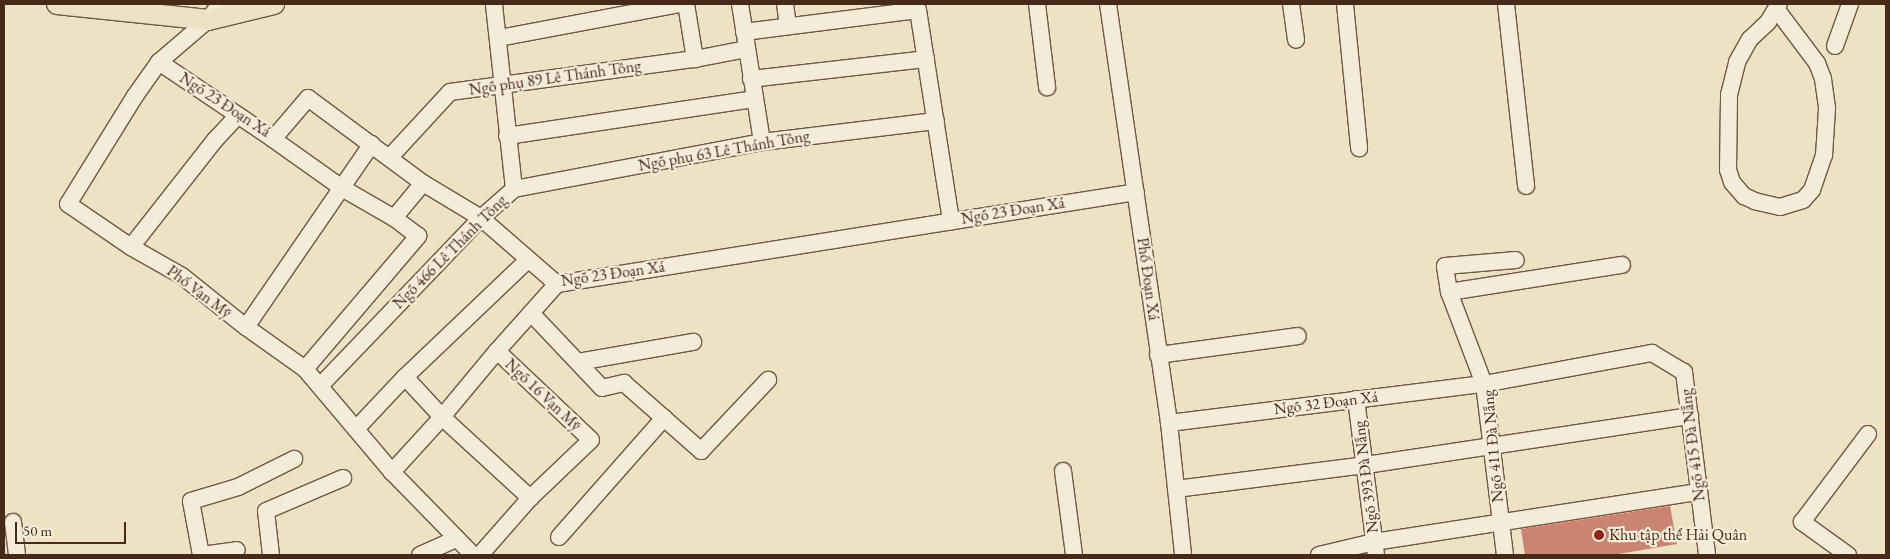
<!DOCTYPE html>
<meta charset="utf-8">
<style>
body{margin:0}
#map{position:relative;width:1890px;height:559px;overflow:hidden;background:#ede2c3;font-family:"EB Garamond",serif}
div>[style]{position:absolute}
[style*='--x']{left:calc(var(--x)*1px);top:calc(var(--y)*1px);width:calc(var(--w)*1px);rotate:calc(var(--a)*1deg)}
.building>*{inset:0;background:#ca8471}
.roads{filter:drop-shadow(1px 0 #705744) drop-shadow(-1px 0 #705744) drop-shadow(0 1px #705744) drop-shadow(0 -1px #705744)}
.minor>*{height:16px;margin:-8px;padding:0 8px;transform-origin:8px;border-radius:8px;background:#f3ecd8}
.major>*{height:20px;margin:-10px;padding:0 10px;transform-origin:10px;border-radius:10px;background:#ede2c3}
.dots>*{width:14px;height:14px;translate:-50% -50%;box-sizing:border-box;border:2px solid #f3ecd8;border-radius:50%}
span{translate:-50% -50%;white-space:nowrap;text-align:center;line-height:1.15;-webkit-text-stroke:4.5px #f3ecd8;paint-order:stroke}
.street-label{font-size:16px;color:#47291a}
.poi-label{font-size:16px;color:#47291a}
.left{translate:0 -50%;text-align:left}
.frame{position:absolute;inset:0;border:5px solid #47291a;pointer-events:none}
.scale{position:absolute;left:15px;top:522px;width:111px;height:22px;box-sizing:border-box;border:2px solid #47291a;border-top:0;padding-left:6px;font-size:15px;line-height:18px;white-space:nowrap;color:#47291a;-webkit-text-stroke:4px #f3ecd8;paint-order:stroke}
</style>
<div id="map">
<div class="building">
<i style="clip-path:polygon(1670px 506px,1677px 544px,1613px 555px,1525px 555px,1521px 529px)"></i>
</div>
<div class="roads">
<div class="minor">
<i style="--x:220;--y:4;--w:20;--a:127"></i>
<i style="--x:208;--y:20;--w:65;--a:139.4"></i>
<i style="--x:159;--y:62;--w:42;--a:125.2"></i>
<i style="--x:135;--y:96;--w:127;--a:121.8"></i>
<i style="--x:68;--y:204;--w:76;--a:34.3"></i>
<i style="--x:131;--y:247;--w:59;--a:29.6"></i>
<i style="--x:182;--y:276;--w:82;--a:38.6"></i>
<i style="--x:246;--y:327;--w:72;--a:35.4"></i>
<i style="--x:305;--y:369;--w:135;--a:49.8"></i>
<i style="--x:392;--y:472;--w:116;--a:45.7"></i>
<i style="--x:686;--y:4;--w:56;--a:80.7"></i>
<i style="--x:740;--y:4;--w:140;--a:80.9"></i>
<i style="--x:785;--y:4;--w:22;--a:82"></i>
<i style="--x:1037;--y:4;--w:84;--a:83.1"></i>
<i style="--x:1108;--y:4;--w:423;--a:81.7"></i>
<i style="--x:1169;--y:423;--w:133;--a:83.9"></i>
<i style="--x:1291;--y:4;--w:36;--a:82"></i>
<i style="--x:1345;--y:4;--w:145;--a:84.4"></i>
<i style="--x:1506;--y:4;--w:183;--a:83.7"></i>
<i style="--x:1777;--y:10;--w:66;--a:53"></i>
<i style="--x:1817;--y:63;--w:17;--a:69"></i>
<i style="--x:1823;--y:79;--w:30;--a:82"></i>
<i style="--x:1827;--y:109;--w:46;--a:93.7"></i>
<i style="--x:1824;--y:155;--w:37;--a:109"></i>
<i style="--x:1812;--y:190;--w:13;--a:132"></i>
<i style="--x:1803;--y:200;--w:24;--a:163"></i>
<i style="--x:1780;--y:207;--w:26;--a:-167"></i>
<i style="--x:1755;--y:201;--w:12;--a:-156"></i>
<i style="--x:1744;--y:196;--w:18;--a:-131"></i>
<i style="--x:1732;--y:182;--w:13;--a:-108"></i>
<i style="--x:1728;--y:170;--w:75;--a:-89.2"></i>
<i style="--x:1729;--y:95;--w:34;--a:-76"></i>
<i style="--x:1737;--y:62;--w:26;--a:-61"></i>
<i style="--x:1750;--y:39;--w:25;--a:-43"></i>
<i style="--x:1768;--y:22;--w:21;--a:-59"></i>
<i style="--x:744;--y:32;--w:175;--a:-7.2"></i>
<i style="--x:918;--y:10;--w:214;--a:81.1"></i>
<i style="--x:499;--y:38;--w:183;--a:-10.7"></i>
<i style="--x:1835;--y:46;--w:45;--a:-70.3"></i>
<i style="--x:159;--y:62;--w:138;--a:34"></i>
<i style="--x:273;--y:139;--w:54;--a:-49.5"></i>
<i style="--x:308;--y:98;--w:143;--a:36.5"></i>
<i style="--x:423;--y:183;--w:68;--a:31.1"></i>
<i style="--x:481;--y:218;--w:101;--a:41"></i>
<i style="--x:557;--y:284;--w:586;--a:-9.03"></i>
<i style="--x:751;--y:79;--w:176;--a:-6.5"></i>
<i style="--x:507;--y:136;--w:251;--a:-8.5"></i>
<i style="--x:273;--y:139;--w:85;--a:35.4"></i>
<i style="--x:342;--y:188;--w:60;--a:30"></i>
<i style="--x:390;--y:157;--w:88;--a:-47.3"></i>
<i style="--x:450;--y:92;--w:247;--a:-7.7"></i>
<i style="--x:695;--y:59;--w:53;--a:-10.9"></i>
<i style="--x:514;--y:189;--w:252;--a:-10.7"></i>
<i style="--x:762;--y:142;--w:175;--a:-6.9"></i>
<i style="--x:131;--y:247;--w:136;--a:-51.9"></i>
<i style="--x:215;--y:140;--w:33;--a:-47"></i>
<i style="--x:1449;--y:292;--w:175;--a:-8.9"></i>
<i style="--x:531;--y:313;--w:103;--a:46.6"></i>
<i style="--x:602;--y:388;--w:23;--a:-13"></i>
<i style="--x:624;--y:383;--w:103;--a:41.4"></i>
<i style="--x:701;--y:451;--w:98;--a:-46.7"></i>
<i style="--x:246;--y:327;--w:222;--a:-55.5"></i>
<i style="--x:497;--y:351;--w:90;--a:-48.2"></i>
<i style="--x:1158;--y:355;--w:141;--a:-7.7"></i>
<i style="--x:578;--y:362;--w:117;--a:-9.9"></i>
<i style="--x:305;--y:369;--w:175;--a:-49.6"></i>
<i style="--x:418;--y:236;--w:30;--a:-143"></i>
<i style="--x:394;--y:218;--w:45;--a:-50.4"></i>
<i style="--x:405;--y:377;--w:54;--a:47.2"></i>
<i style="--x:442;--y:417;--w:120;--a:42.6"></i>
<i style="--x:320;--y:386;--w:233;--a:-46.2"></i>
<i style="--x:481;--y:218;--w:44;--a:-41.3"></i>
<i style="--x:514;--y:189;--w:186;--a:-96.2"></i>
<i style="--x:1356;--y:399;--w:157;--a:82.7"></i>
<i style="--x:1169;--y:423;--w:317;--a:-7.1"></i>
<i style="--x:1484;--y:384;--w:171;--a:-10.5"></i>
<i style="--x:1652;--y:353;--w:37;--a:31"></i>
<i style="--x:1684;--y:372;--w:184;--a:82.8"></i>
<i style="--x:356;--y:429;--w:71;--a:-46.7"></i>
<i style="--x:405;--y:377;--w:170;--a:-43.6"></i>
<i style="--x:1063;--y:471;--w:85;--a:82.5"></i>
<i style="--x:392;--y:472;--w:74;--a:-47.7"></i>
<i style="--x:442;--y:417;--w:86;--a:-50.2"></i>
<i style="--x:497;--y:351;--w:129;--a:43.4"></i>
<i style="--x:591;--y:440;--w:84;--a:136.4"></i>
<i style="--x:530;--y:498;--w:76;--a:131.3"></i>
<i style="--x:1176;--y:489;--w:192;--a:-7.2"></i>
<i style="--x:1366;--y:465;--w:328;--a:-8.6"></i>
<i style="--x:13;--y:522;--w:33;--a:83"></i>
<i style="--x:559;--y:537;--w:159;--a:-48.6"></i>
<i style="--x:201;--y:555;--w:55;--a:-100.5"></i>
<i style="--x:191;--y:501;--w:49;--a:-16.6"></i>
<i style="--x:238;--y:487;--w:63;--a:-26.6"></i>
<i style="--x:202;--y:555;--w:35;--a:-8"></i>
<i style="--x:271;--y:555;--w:44;--a:-96.5"></i>
<i style="--x:266;--y:511;--w:84;--a:-23.2"></i>
<i style="--x:420;--y:555;--w:39;--a:-24"></i>
<i style="--x:1319;--y:555;--w:57;--a:-13.3"></i>
<i style="--x:1374;--y:542;--w:328;--a:-8.8"></i>
<i style="--x:1505;--y:555;--w:172;--a:-97"></i>
<i style="--x:1484;--y:384;--w:98;--a:-110.8"></i>
<i style="--x:1449;--y:292;--w:26;--a:-99"></i>
<i style="--x:1445;--y:266;--w:71;--a:-4.8"></i>
<i style="--x:1848;--y:555;--w:57;--a:-144.3"></i>
<i style="--x:1802;--y:522;--w:110;--a:-53.1"></i>
</div>
<div class="major">
<i style="--x:57;--y:4;--w:152;--a:6"></i>
<i style="--x:208;--y:20;--w:68;--a:-13.6"></i>
</div>
</div>
<div class="dots">
<i style="left:1599px;top:535px;background:#8f2418"></i>
</div>
<div class="street-label">
<span style="left:555px;top:78px;rotate:-8deg">Ngõ phụ 89 Lê Thánh Tông</span>
<span style="left:225px;top:105px;rotate:33deg">Ngõ 23 Đoạn Xá</span>
<span style="left:724px;top:151px;rotate:-10deg">Ngõ phụ 63 Lê Thánh Tông</span>
<span style="left:1013px;top:211px;rotate:-9deg">Ngõ 23 Đoạn Xá</span>
<span style="left:450px;top:252px;rotate:-45deg">Ngõ 466 Lê Thánh Tông</span>
<span style="left:613px;top:274px;rotate:-8deg">Ngõ 23 Đoạn Xá</span>
<span style="left:1148px;top:279px;rotate:82deg">Phố Đoạn Xá</span>
<span style="left:199px;top:292px;rotate:37deg">Phố Vạn Mỹ</span>
<span style="left:543px;top:395px;rotate:43deg">Ngõ 16 Vạn Mỹ</span>
<span style="left:1326px;top:403px;rotate:-7deg">Ngõ 32 Đoạn Xá</span>
<span style="left:1693px;top:445px;rotate:-97deg">Ngõ 415 Đà Nẵng</span>
<span style="left:1493px;top:446px;rotate:-95deg">Ngõ 411 Đà Nẵng</span>
<span style="left:1366px;top:477px;rotate:-97deg">Ngõ 393 Đà Nẵng</span>
</div>
<div class="poi-label">
<span class="left" style="left:1609px;top:535px">Khu tập thể Hải Quân</span>
</div>
<div class="frame"></div>
<div class="scale">50 m</div>
</div>
